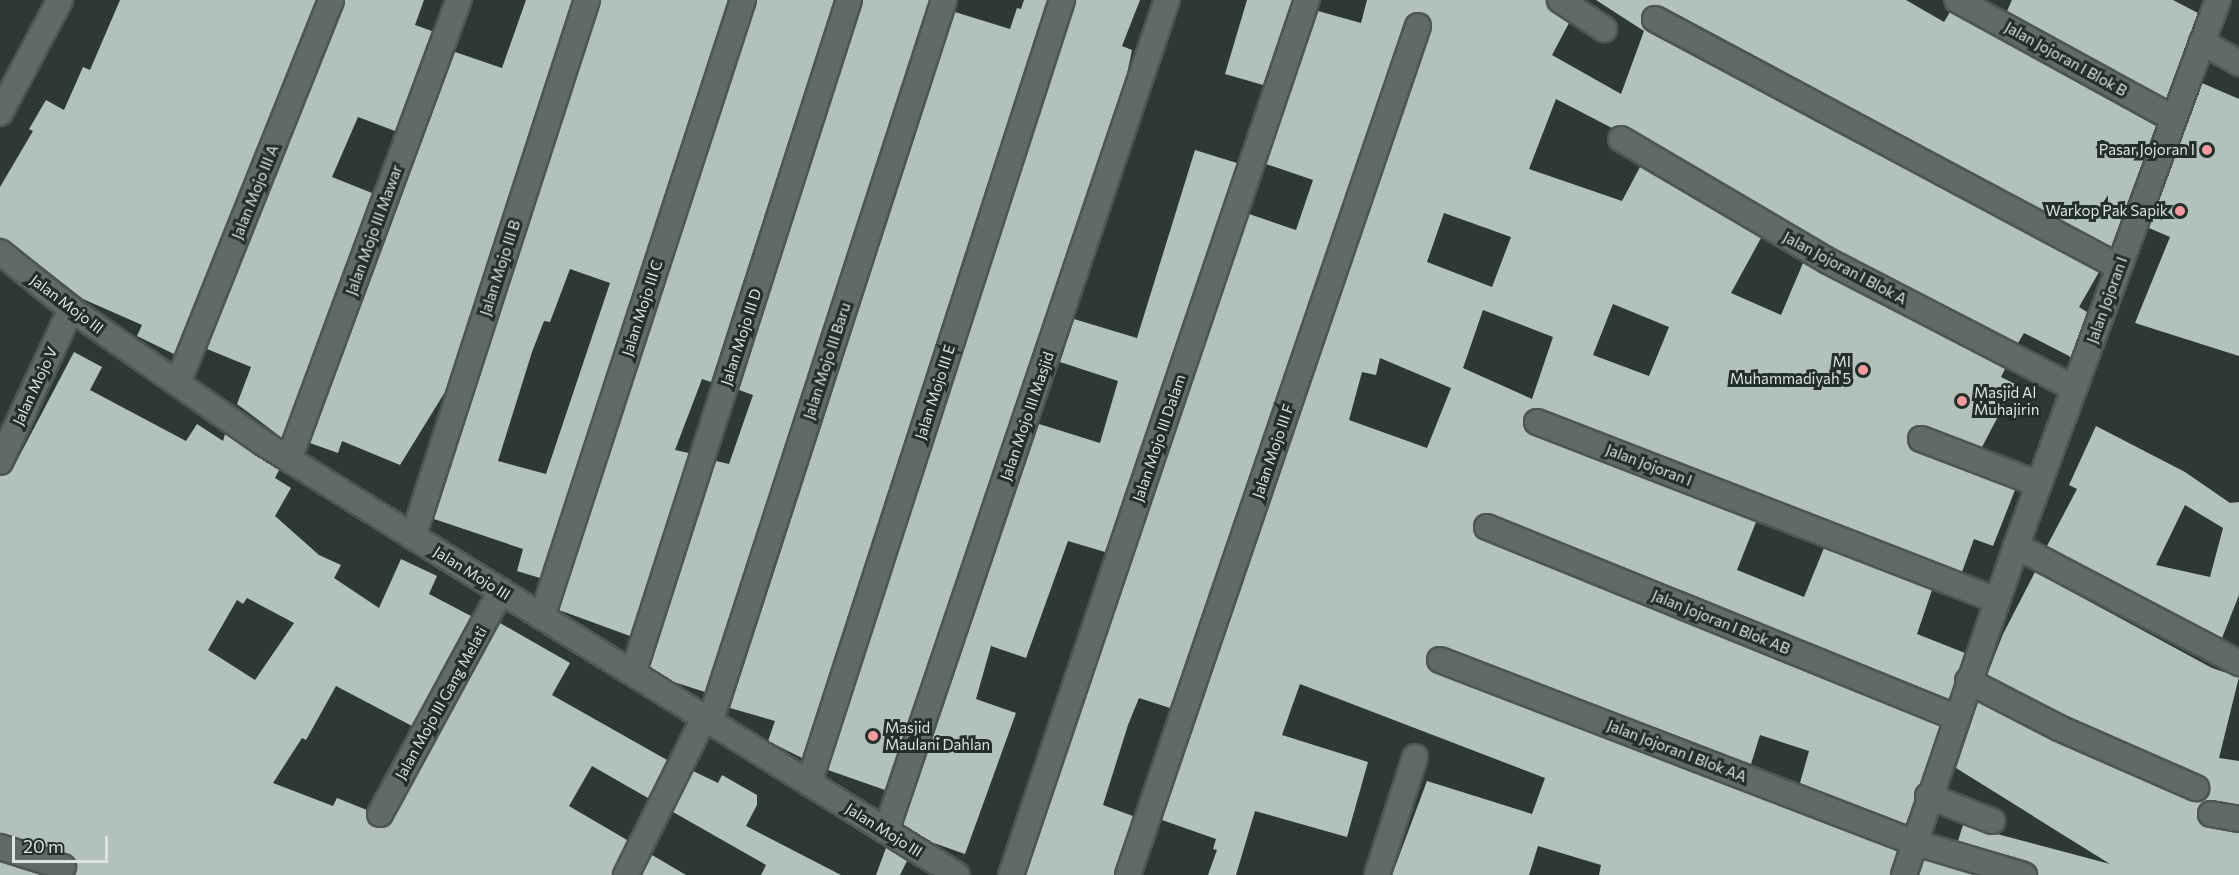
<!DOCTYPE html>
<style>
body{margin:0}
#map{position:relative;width:2239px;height:875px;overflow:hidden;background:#2d3a34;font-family:Commissioner,sans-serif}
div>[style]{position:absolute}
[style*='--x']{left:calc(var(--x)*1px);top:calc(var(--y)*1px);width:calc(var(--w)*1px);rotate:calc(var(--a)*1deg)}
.building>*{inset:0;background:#b2c1ba}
.roads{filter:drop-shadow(2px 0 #4c5752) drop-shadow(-2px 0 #4c5752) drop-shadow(0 2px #4c5752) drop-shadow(0 -2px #4c5752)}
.street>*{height:24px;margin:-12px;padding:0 12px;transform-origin:12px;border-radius:12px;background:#5e6c65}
.dots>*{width:16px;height:16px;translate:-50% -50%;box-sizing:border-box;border:3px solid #232f2a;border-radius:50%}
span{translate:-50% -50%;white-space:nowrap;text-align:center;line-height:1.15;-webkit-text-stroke:6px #232f2a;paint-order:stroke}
.street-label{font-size:15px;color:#dbe3df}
.poi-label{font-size:15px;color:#dbe3df}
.right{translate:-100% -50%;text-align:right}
.left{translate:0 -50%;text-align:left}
.scale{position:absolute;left:12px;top:836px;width:96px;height:27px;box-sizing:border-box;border:3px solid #dbe3df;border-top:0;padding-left:8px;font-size:18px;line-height:21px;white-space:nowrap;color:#dbe3df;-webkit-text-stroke:4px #232f2a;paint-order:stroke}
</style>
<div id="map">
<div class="building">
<i style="clip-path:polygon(120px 0,316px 0,174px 354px,137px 336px,142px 325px,83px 299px,9px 241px,0 238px,0 187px,33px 131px,29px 129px,46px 100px,64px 110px,83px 67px,90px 70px)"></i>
<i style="clip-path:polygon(345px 0,424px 0,415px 25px,432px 31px,395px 131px,358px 117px,332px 177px,372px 193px,282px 438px,237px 404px,251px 367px,207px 349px)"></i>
<i style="clip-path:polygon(526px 0,572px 0,445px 392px,400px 465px,342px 441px,338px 453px,310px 443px,455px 52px,502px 68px)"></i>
<i style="clip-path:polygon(evenodd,601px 0,728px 0,540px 578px,517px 571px,523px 549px,434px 519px,601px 0,570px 269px,610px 283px,546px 474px,498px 461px,532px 352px,544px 321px,550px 322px,570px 269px)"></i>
<i style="clip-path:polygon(757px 0,834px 0,711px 382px,702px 379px,675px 450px,689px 453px,630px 636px,559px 610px)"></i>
<i style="clip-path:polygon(863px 0,929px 0,705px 692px,674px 682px,650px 667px,716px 461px,729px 464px,753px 395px,739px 390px)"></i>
<i style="clip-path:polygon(1024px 0,1047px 0,802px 758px,768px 741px,775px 721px,730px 708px,955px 12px,1010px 29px,1017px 8px,1021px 9px)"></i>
<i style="clip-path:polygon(1076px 0,1140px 0,1122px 46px,1132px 50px,1127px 74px,885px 790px,828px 770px)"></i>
<i style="clip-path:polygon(1247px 0,1292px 0,1263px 85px,1225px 74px)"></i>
<i style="clip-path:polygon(evenodd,1367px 0,1546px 0,1552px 12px,1569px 23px,1552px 55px,1621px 94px,1644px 31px,1596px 0,1906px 0,1944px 22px,1950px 12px,2156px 126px,2111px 247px,1662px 6px,1648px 7px,1642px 13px,1643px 26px,1648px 32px,2099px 272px,2079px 307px,2087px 312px,2071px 357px,2024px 333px,2018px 343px,1835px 249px,1628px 127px,1612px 128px,1556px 99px,1529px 169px,1622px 201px,1640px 167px,1761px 238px,1731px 293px,1781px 315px,1803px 263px,2005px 369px,2001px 377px,2015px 384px,1982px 447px,1926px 426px,1913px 428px,1908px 434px,1910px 447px,1916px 452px,2015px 490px,1993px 546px,1974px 539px,1962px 572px,1542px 409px,1529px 411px,1524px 417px,1526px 430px,1532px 435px,1756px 522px,1737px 570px,1804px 597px,1824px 548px,1932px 590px,1917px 634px,1965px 653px,1949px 699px,1492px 514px,1479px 515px,1474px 522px,1475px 535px,1482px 540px,1940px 726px,1906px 824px,1800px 783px,1809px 751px,1760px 735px,1751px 764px,1445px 647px,1432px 649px,1427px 655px,1429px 668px,1435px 673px,1897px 851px,1890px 875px,1599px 875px,1601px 865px,1538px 846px,1529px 875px,1392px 875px,1427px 781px,1532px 814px,1545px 778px,1300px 684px,1282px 735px,1368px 762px,1347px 837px,1255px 811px,1236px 875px,1208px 875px,1217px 850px,1213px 849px,1216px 839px,1162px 820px,1431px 31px,1429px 17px,1416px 12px,1405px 21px,1170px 708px,1139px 698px,1128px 725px,1103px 805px,1133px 816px,1114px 875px,1026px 875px,1249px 214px,1296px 230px,1313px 180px,1266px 164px,1318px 11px,1361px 23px,1367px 0,1444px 213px,1511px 237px,1492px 287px,1427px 262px,1444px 213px,1367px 0,1613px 304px,1669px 327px,1649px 376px,1593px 355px,1613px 304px,1367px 0,1483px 310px,1553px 337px,1532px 399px,1463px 368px,1483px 310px,1367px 0,1380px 358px,1451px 388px,1427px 448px,1349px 420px,1362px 372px,1376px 375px,1380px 358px)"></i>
<i style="clip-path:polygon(2012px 0,2173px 0,2198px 13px,2166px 99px,2007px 11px)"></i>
<i style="clip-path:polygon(2202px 83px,2239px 99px,2239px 356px,2135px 323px,2170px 237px,2149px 228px)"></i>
<i style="clip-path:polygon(1195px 150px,1237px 163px,1105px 552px,1068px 541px,1026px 658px,991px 646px,976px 699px,1016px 713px,965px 854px,931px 842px,903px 825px,1039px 424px,1100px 443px,1118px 381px,1060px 362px,1074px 319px,1137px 338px)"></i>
<i style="clip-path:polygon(evenodd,74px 352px,102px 367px,90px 390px,186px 441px,197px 424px,223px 441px,225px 434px,279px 470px,275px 478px,291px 488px,275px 516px,319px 555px,341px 565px,334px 578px,379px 608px,401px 559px,437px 576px,429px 594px,471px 616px,412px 726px,336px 686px,306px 740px,302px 738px,273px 783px,333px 806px,337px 798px,367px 810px,368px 821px,373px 826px,388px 826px,500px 623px,570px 663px,552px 695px,667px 760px,648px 798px,592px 766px,569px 806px,627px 840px,612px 875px,74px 875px,77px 863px,68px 854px,0 833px,0 476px,13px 468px,74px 352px,247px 598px,294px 623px,255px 680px,208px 650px,237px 600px,243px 604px,247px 598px)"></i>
<i style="clip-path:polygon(evenodd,2096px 426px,2185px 472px,2230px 503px,2239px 502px,2239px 595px,2222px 638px,2047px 546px,2077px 489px,2069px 485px,2096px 426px,2185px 505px,2223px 528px,2210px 577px,2156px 565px,2185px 505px)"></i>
<i style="clip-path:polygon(2035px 572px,2212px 668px,2239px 677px,2219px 758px,2239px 761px,2239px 805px,2207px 800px,2197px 812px,2202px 825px,2239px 833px,2239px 875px,2038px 875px,2028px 861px,1958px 841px,1963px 825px,2110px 864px,1956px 768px,1978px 702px,2053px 741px,2190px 801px,2204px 800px,2209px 793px,2208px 780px,2202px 775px,2065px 715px,1987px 675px,2003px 634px)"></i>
<i style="clip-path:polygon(693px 771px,718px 783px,722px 775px,757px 795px,757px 805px,746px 826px,841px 875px,761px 875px,766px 865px,673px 812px)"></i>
<i style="clip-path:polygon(886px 848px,907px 861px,900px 875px,876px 875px)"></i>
<i style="clip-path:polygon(652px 855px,686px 875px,642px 875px)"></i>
<i style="clip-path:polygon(1924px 860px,1974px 875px,1919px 875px)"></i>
<i style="clip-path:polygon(0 862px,41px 875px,0 875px)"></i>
</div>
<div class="roads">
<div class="street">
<i style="--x:1560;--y:0;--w:53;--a:33.4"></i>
<i style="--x:1957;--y:0;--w:247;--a:28.7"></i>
<i style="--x:1655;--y:19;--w:526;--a:28.12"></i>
<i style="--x:2202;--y:42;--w:43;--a:29.6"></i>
<i style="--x:0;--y:113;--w:128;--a:-62"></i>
<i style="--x:1621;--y:139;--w:240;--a:30.5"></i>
<i style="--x:1828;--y:261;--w:277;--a:27.3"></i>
<i style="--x:0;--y:252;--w:91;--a:38.8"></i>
<i style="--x:71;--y:309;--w:234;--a:34.9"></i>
<i style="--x:263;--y:443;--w:817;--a:31.9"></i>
<i style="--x:178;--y:383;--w:412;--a:-68.2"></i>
<i style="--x:1537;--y:422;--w:492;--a:21.2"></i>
<i style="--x:1921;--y:439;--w:126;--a:20.9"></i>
<i style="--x:289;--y:459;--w:489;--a:-69.7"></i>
<i style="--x:0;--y:462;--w:169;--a:-65.1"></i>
<i style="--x:1487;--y:527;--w:505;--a:22.1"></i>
<i style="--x:413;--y:537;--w:564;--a:-72.05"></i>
<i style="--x:2016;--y:546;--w:252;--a:27.7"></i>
<i style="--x:542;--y:617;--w:649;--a:-71.96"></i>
<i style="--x:1440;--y:660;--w:507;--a:21.05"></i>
<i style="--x:1913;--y:842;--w:116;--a:16.6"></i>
<i style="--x:633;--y:673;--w:707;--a:-72.21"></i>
<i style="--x:1968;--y:681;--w:102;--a:27.3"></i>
<i style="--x:2059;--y:728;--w:150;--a:23.7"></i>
<i style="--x:710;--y:722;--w:759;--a:-72.04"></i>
<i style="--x:809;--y:783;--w:823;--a:-72.09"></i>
<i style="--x:1928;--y:796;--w:69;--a:21.3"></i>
<i style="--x:380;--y:814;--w:254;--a:-61.5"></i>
<i style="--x:2211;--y:814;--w:28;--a:10"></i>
<i style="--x:886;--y:831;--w:877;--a:-71.32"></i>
<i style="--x:0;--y:847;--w:66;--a:17.6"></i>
<i style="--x:626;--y:875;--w:175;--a:-63.6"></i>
<i style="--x:1011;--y:875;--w:924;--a:-71.31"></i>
<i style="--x:1128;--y:875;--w:897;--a:-71.14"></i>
<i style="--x:1377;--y:875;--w:124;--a:-72.1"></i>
<i style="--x:1904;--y:875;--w:348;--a:-71.2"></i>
<i style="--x:2016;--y:546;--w:582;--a:-69.7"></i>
</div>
</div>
<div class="dots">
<i style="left:2207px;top:150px;background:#f49aa1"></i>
<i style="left:2180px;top:211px;background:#f49aa1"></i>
<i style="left:1863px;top:370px;background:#f49aa1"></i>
<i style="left:1962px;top:401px;background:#f49aa1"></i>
<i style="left:873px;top:736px;background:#f49aa1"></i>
</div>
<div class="street-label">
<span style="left:2066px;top:59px;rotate:29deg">Jalan Jojoran I Blok B</span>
<span style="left:255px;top:192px;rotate:-68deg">Jalan Mojo III A</span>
<span style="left:374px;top:230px;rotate:-70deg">Jalan Mojo III Mawar</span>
<span style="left:500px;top:268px;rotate:-72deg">Jalan Mojo III B</span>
<span style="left:1845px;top:268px;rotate:28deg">Jalan Jojoran I Blok A</span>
<span style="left:2107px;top:300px;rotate:-70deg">Jalan Jojoran I</span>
<span style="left:67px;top:304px;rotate:37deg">Jalan Mojo III</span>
<span style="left:642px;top:308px;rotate:-72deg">Jalan Mojo III C</span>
<span style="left:741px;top:337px;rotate:-72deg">Jalan Mojo III D</span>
<span style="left:827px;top:361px;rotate:-72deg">Jalan Mojo III Baru</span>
<span style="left:35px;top:386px;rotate:-65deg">Jalan Mojo V</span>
<span style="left:935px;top:392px;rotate:-72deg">Jalan Mojo III E</span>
<span style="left:1027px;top:416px;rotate:-71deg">Jalan Mojo III Masjid</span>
<span style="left:1159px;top:438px;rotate:-71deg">Jalan Mojo III Dalam</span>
<span style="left:1273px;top:451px;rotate:-71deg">Jalan Mojo III F</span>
<span style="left:1649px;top:465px;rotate:21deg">Jalan Jojoran I</span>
<span style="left:472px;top:573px;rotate:32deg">Jalan Mojo III</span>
<span style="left:1721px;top:622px;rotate:22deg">Jalan Jojoran I Blok AB</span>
<span style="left:441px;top:703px;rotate:-61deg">Jalan Mojo III Gang Melati</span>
<span style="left:1677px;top:751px;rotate:21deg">Jalan Jojoran I Blok AA</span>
<span style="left:884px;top:830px;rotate:32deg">Jalan Mojo III</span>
</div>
<div class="poi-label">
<span class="right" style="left:2195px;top:150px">Pasar Jojoran I</span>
<span class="right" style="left:2168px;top:211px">Warkop Pak Sapik</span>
<span class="right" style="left:1851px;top:370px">MI<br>Muhammadiyah 5</span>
<span class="left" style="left:1974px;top:401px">Masjid Al<br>Muhajirin</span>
<span class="left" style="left:885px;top:736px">Masjid<br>Maulani Dahlan</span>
</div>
<div class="scale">20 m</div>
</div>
